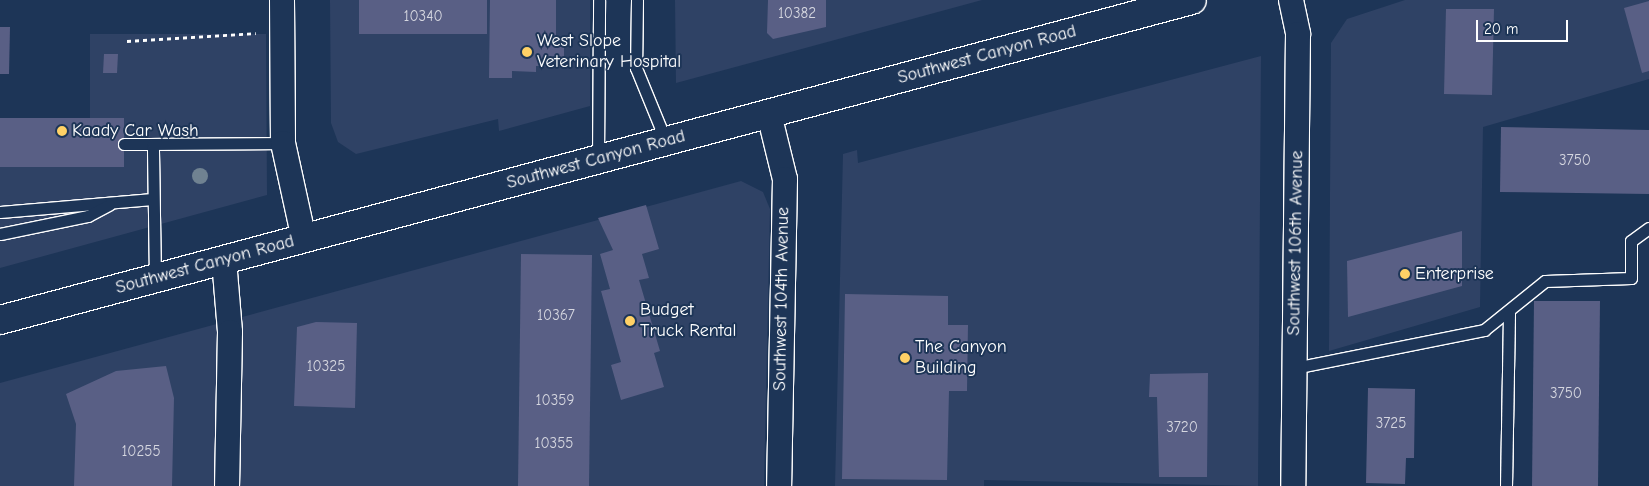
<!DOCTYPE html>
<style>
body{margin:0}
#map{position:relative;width:1649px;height:486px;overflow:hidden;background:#1d3557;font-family:"Comic Neue",sans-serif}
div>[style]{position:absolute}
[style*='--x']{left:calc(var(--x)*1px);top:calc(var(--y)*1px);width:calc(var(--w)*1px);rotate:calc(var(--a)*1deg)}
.built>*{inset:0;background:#2f4265}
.building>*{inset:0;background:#595f85}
.path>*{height:3px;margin-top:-1.5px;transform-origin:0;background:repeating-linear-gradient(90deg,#fff 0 4px,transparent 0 8px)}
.roads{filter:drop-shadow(1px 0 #fff) drop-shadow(-1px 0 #fff) drop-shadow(0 1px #fff) drop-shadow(0 -1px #fff)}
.service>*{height:11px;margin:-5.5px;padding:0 5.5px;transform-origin:5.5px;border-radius:5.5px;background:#1d3557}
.minor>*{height:24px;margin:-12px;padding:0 12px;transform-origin:12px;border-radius:12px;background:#1d3557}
.secondary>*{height:28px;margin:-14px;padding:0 14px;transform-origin:14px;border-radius:14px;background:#1d3557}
.trees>*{width:16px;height:16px;margin:-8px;border-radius:50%;background:#708291}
.dots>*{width:14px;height:14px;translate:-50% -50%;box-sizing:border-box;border:2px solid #1d3557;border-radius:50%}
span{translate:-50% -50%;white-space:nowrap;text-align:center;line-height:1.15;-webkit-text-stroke:4px #1d3557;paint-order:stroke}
.number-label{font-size:15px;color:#d6d7e0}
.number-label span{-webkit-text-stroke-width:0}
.poi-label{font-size:18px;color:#fff}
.left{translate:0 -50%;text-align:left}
.street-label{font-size:18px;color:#fff}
.scale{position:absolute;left:1476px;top:20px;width:92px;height:22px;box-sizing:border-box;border:2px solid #fff;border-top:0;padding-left:6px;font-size:15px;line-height:18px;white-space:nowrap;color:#fff;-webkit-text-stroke:4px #1d3557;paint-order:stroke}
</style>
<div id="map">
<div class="built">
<i style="clip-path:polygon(330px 0,590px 0,590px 106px,499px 131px,498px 119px,356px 154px,338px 142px,331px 123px)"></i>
<i style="clip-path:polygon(675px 0,982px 0,676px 83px)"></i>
<i style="clip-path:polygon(1405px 0,1649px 0,1649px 79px,1483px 127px,1480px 307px,1329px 351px,1331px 43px,1347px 19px)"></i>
<i style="clip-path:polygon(90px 34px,266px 34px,267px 195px,0 268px,0 125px,90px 126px)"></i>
<i style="clip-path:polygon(1261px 56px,1258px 486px,984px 480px,984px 486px,835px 486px,843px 154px,857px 150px,858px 163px)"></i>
<i style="clip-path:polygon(741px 181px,763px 192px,770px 209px,764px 486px,0 486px,0 383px)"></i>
</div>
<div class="building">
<i style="clip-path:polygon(359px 0,487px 0,487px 34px,359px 34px)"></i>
<i style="clip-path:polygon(490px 0,556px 0,556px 37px,564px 38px,564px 67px,536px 66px,536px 72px,512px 71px,512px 78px,489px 78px)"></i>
<i style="clip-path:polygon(768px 0,826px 0,826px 27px,773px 39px,767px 33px)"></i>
<i style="clip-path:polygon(1649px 1px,1649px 71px,1642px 73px,1624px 8px)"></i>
<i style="clip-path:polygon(1446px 9px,1494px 9px,1492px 95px,1444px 94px)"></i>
<i style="clip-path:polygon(0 27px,10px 27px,9px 74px,0 74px)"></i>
<i style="clip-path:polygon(104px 54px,118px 54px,117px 73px,103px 73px)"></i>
<i style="clip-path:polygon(0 118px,124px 118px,124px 167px,0 167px)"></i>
<i style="clip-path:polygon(1501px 127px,1649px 130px,1649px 194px,1500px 192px)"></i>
<i style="clip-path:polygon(646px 205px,659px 249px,642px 254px,649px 278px,639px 280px,660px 351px,654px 353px,664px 387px,621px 400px,611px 365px,621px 362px,601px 291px,610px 289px,600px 254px,613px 250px,598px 218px)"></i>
<i style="clip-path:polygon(1462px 231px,1462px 286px,1348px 317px,1347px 261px)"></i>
<i style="clip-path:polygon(521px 254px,592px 255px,589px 486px,518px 486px)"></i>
<i style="clip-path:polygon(845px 294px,948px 296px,948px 325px,968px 325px,967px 391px,949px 391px,947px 480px,842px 479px)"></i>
<i style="clip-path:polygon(1534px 301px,1600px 301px,1598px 486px,1532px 486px)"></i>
<i style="clip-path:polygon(316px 322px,357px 323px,355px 408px,294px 406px,297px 327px)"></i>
<i style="clip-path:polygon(166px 366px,174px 398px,172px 486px,74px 486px,76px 424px,66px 394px,116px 371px)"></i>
<i style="clip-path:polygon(1208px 373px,1207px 477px,1159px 477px,1157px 397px,1149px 397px,1150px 374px)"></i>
<i style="clip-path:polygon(1368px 388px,1415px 389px,1414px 458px,1406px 458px,1405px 484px,1366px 483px)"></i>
</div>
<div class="path">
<i style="--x:127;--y:41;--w:129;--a:-3.5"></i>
</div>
<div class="roads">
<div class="service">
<i style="--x:637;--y:0;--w:68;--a:90.8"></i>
<i style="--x:636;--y:68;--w:79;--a:67.7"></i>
<i style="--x:124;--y:144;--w:29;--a:0"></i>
<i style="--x:598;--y:159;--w:159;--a:-89.6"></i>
<i style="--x:0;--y:212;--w:153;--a:-4.9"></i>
<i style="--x:0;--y:234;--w:90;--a:-11.6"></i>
<i style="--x:88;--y:216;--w:24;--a:-28"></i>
<i style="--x:155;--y:278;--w:134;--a:-90.9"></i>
<i style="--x:153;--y:144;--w:130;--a:-0.4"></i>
<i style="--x:1294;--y:368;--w:194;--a:-11.3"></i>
<i style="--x:1484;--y:330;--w:78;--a:-38.8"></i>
<i style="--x:1545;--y:281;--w:86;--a:-2"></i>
<i style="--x:1631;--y:278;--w:37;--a:-90"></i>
<i style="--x:1631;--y:241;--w:22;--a:-36"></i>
<i style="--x:1506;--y:486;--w:174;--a:-89"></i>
</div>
<div class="minor">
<i style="--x:282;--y:0;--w:143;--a:89.6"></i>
<i style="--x:283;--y:143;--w:98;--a:77.7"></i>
<i style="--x:1291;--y:0;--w:35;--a:78"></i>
<i style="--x:1298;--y:34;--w:452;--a:90.6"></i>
<i style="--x:769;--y:114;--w:67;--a:76.2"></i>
<i style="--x:785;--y:179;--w:307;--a:91.1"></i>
<i style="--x:224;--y:260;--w:72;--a:85.2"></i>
<i style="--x:230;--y:332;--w:154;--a:91.1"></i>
</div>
<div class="secondary">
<i style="--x:0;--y:320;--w:1234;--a:-15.03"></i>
</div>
</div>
<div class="trees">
<i style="left:200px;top:176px"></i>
</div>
<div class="dots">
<i style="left:527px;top:52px;background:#ffd166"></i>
<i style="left:62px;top:131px;background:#ffd166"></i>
<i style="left:1405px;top:274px;background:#ffd166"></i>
<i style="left:630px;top:321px;background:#ffd166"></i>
<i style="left:905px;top:358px;background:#ffd166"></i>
</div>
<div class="number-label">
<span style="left:797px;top:14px">10382</span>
<span style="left:423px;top:17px">10340</span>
<span style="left:1575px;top:161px">3750</span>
<span style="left:556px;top:316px">10367</span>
<span style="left:326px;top:367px">10325</span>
<span style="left:1566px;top:394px">3750</span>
<span style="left:555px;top:401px">10359</span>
<span style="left:1391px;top:424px">3725</span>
<span style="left:1182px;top:428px">3720</span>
<span style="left:554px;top:444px">10355</span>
<span style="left:141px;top:452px">10255</span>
</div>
<div class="poi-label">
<span class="left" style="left:537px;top:52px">West Slope<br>Veterinary Hospital</span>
<span class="left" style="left:72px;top:131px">Kaady Car Wash</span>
<span class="left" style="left:1415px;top:274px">Enterprise</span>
<span class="left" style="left:640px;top:321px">Budget<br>Truck Rental</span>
<span class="left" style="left:915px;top:358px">The Canyon<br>Building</span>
</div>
<div class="street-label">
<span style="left:987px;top:55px;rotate:-15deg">Southwest Canyon Road</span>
<span style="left:596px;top:160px;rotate:-15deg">Southwest Canyon Road</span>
<span style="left:1296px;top:243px;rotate:-89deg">Southwest 106th Avenue</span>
<span style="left:205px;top:265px;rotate:-15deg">Southwest Canyon Road</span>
<span style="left:782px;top:299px;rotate:-89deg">Southwest 104th Avenue</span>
</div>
<div class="scale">20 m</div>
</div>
